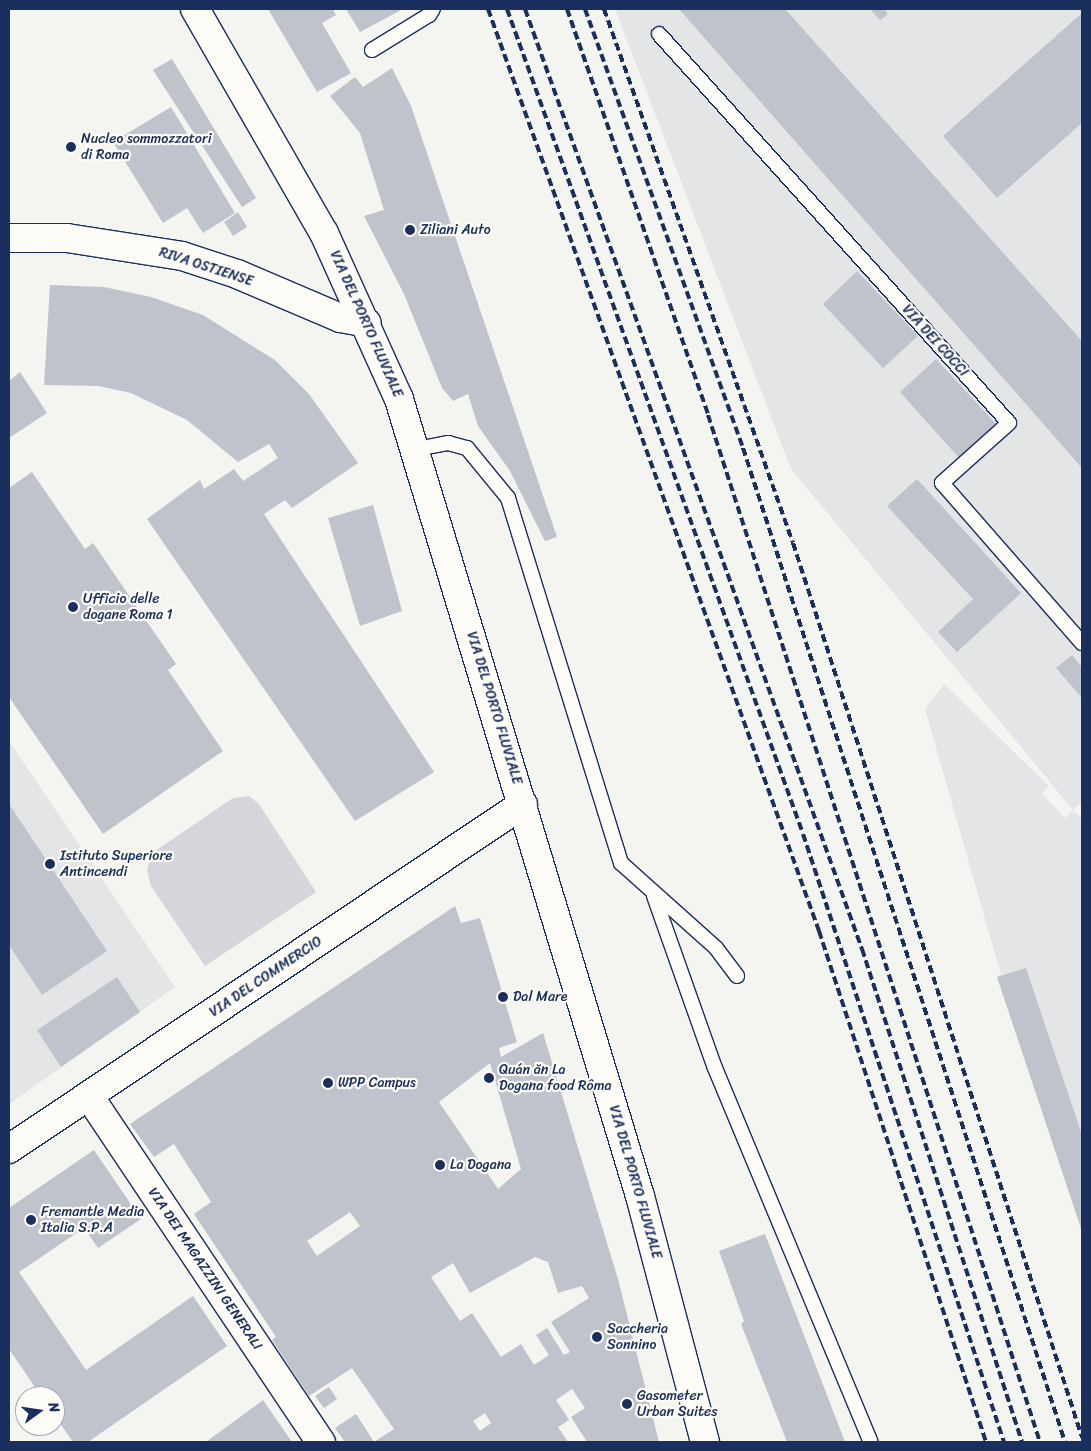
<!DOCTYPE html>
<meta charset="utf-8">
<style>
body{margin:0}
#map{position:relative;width:1091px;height:1451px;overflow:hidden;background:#f4f4f1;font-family:Sriracha,sans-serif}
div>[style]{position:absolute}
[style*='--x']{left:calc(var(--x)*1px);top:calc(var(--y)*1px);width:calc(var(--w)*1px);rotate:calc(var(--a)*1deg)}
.built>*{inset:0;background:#e4e5e6}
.green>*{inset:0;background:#d4d6db}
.building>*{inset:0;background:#bfc3cc}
.roads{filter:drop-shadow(1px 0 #1b2f5e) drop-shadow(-1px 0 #1b2f5e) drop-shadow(0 1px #1b2f5e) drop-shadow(0 -1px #1b2f5e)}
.lane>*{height:14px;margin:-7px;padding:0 7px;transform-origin:7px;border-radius:7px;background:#fdfcf7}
.street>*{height:28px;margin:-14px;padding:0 14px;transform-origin:14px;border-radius:14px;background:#fdfcf7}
.secondary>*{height:28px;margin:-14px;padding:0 14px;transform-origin:14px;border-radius:14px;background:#fdfcf7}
.rail>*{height:4px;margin-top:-2px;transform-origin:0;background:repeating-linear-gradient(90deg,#1b2f5e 0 8px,transparent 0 12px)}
.dots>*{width:14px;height:14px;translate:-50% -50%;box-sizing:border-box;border:2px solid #fdfcf7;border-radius:50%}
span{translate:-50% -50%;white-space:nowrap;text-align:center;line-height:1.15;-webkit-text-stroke:4.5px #fdfcf7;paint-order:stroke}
.poi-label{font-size:14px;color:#1b2f5e}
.left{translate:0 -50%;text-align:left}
.street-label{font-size:14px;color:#1b2f5e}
.frame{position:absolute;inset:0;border:10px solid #1b2f5e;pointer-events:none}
.north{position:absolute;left:15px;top:1386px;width:50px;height:50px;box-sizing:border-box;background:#fdfcf7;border:1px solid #a3aaba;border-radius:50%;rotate:76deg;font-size:14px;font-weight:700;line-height:20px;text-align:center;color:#1b2f5e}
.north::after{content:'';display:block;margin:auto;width:18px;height:22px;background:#1b2f5e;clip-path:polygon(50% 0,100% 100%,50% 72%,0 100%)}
</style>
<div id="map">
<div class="built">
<i style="clip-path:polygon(615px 9px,1082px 9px,1082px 802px,1073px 810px,1082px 819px,1082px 1232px,997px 977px,1001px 975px,925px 709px,944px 684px,1049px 786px,1042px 794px,1065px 818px,1073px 810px,791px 469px)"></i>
<i style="clip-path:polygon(9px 741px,175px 987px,9px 1104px)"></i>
</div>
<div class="green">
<i style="clip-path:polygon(249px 796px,259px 804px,316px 892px,205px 966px,151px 886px,147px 870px,152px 853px,233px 798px)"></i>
</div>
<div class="building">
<i style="clip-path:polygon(268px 9px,333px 9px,336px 15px,322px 23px,351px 73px,317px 92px)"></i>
<i style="clip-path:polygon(346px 9px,403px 9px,360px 32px)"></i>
<i style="clip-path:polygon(679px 9px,785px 9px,1082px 341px,1082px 468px)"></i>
<i style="clip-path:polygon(870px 9px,884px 9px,888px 14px,880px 20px)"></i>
<i style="clip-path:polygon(1082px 13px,1082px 123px,997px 198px,943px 136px)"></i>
<i style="clip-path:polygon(172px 59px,256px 198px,242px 207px,153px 70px)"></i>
<i style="clip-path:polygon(392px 68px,411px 106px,557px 537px,545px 541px,510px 471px,478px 426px,468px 394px,453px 401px,442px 388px,404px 294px,364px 216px,384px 210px,360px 133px,330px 96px,355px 77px,363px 87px)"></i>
<i style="clip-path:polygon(171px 107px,235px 213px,203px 233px,187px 208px,163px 223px,113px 142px)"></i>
<i style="clip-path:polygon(238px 212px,247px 227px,233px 236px,224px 222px)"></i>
<i style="clip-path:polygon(857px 271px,918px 336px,883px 368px,823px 304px)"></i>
<i style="clip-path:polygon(50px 285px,104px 287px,151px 297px,203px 315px,275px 360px,309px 394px,358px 463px,292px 508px,285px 500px,264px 514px,434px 772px,355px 821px,147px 519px,200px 480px,204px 489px,234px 469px,243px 481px,278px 458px,269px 444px,238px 462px,187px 420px,131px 393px,98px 386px,44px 385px)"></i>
<i style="clip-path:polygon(936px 359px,998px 426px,961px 460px,900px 392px)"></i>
<i style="clip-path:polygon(20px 372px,47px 413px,9px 438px,9px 381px)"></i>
<i style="clip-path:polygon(32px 472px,85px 549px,93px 543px,176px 664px,168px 670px,223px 751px,103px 834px,9px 697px,9px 488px)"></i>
<i style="clip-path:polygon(917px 479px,1021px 593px,957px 652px,938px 632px,973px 599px,887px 506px)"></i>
<i style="clip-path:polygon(373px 505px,402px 611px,360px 626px,328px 518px)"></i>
<i style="clip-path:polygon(1072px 655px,1082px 667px,1082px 698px,1056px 668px)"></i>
<i style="clip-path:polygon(9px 804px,107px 951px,42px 995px,9px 945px)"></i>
<i style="clip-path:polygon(evenodd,455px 906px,461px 923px,480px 918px,517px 1042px,499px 1048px,501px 1057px,543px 1033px,618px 1279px,659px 1442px,587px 1442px,571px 1417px,585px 1408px,572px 1389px,556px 1400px,569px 1420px,558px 1427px,568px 1442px,374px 1442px,394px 1429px,352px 1368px,309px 1396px,272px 1340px,276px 1337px,194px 1214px,211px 1202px,174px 1144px,154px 1157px,130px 1124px,455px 906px,490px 1063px,521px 1169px,498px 1189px,439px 1102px,490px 1063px,455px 906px,350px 1212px,360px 1226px,317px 1256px,307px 1241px,350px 1212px,455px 906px,535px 1257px,548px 1262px,558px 1293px,582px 1286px,589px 1298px,551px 1322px,570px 1352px,564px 1355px,547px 1328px,536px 1335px,549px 1355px,534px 1365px,521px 1344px,501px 1357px,472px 1313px,460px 1321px,431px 1277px,453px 1263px,470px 1293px,535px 1257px,455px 906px,485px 1413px,491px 1423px,480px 1431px,473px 1421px,485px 1413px)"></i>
<i style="clip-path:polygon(1026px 968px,1082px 1135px,1082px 1231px,997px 977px)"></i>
<i style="clip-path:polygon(117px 977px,140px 1012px,61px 1067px,37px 1030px)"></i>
<i style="clip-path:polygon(94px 1150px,141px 1219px,98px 1248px,84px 1228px,19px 1272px,86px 1370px,193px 1296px,227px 1346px,88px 1442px,73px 1442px,55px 1416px,55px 1396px,41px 1396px,9px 1349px,9px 1208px)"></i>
<i style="clip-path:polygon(765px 1234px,845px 1442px,787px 1442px,741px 1324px,744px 1321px,719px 1251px)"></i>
<i style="clip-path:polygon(329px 1387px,337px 1399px,324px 1408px,315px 1396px)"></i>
<i style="clip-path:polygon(263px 1400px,292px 1442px,206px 1442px)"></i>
<i style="clip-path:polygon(356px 1414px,374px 1442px,345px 1442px,335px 1428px)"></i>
</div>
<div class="roads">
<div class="lane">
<i style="--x:659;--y:34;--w:523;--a:48.02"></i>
<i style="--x:1009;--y:423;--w:90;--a:138.2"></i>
<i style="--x:942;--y:483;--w:213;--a:48.8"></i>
<i style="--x:372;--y:50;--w:67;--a:-31.6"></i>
<i style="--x:429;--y:15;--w:7;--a:-56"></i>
<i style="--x:417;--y:449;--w:32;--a:-11"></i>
<i style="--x:448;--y:443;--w:20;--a:15"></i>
<i style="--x:467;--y:448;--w:65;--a:50.6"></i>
<i style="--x:508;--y:498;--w:382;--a:72.8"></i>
<i style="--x:621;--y:863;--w:127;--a:41.8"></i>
<i style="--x:716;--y:948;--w:35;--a:53"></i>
<i style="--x:654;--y:896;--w:182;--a:70.5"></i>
<i style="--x:715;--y:1068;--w:405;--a:67.4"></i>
</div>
<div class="street">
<i style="--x:9;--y:238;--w:58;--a:0"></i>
<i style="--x:67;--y:238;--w:116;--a:8.9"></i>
<i style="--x:182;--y:256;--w:58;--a:18.1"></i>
<i style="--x:237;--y:274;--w:112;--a:23.1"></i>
<i style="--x:340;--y:318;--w:27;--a:10"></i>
<i style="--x:89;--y:1096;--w:417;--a:56.2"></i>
<i style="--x:9;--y:1149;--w:619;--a:-33.87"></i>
</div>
<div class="secondary">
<i style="--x:195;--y:9;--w:258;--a:60.1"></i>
<i style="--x:324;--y:233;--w:182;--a:65.7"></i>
<i style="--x:399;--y:399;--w:833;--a:73.18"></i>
<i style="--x:640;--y:1196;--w:254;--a:75.2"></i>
</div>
</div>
<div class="rail">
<i style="--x:488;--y:9;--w:980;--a:70.25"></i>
<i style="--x:819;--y:931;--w:538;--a:71.9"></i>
<i style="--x:507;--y:9;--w:876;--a:70.26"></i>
<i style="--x:803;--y:834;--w:640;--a:71.71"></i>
<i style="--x:525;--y:9;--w:999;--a:70.28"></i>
<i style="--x:862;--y:949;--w:518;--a:72.02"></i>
<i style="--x:567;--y:9;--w:430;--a:70.8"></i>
<i style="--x:708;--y:415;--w:1079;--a:72.09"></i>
<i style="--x:585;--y:9;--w:467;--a:70.2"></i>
<i style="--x:743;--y:448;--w:1045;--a:72.05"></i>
<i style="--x:604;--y:9;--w:566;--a:70.51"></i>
<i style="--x:793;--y:543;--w:940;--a:72.09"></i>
</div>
<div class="dots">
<i style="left:71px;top:147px;background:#1b2f5e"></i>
<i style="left:410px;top:230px;background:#1b2f5e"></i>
<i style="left:73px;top:607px;background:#1b2f5e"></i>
<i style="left:50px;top:864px;background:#1b2f5e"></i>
<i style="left:503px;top:997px;background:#1b2f5e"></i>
<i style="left:489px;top:1078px;background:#1b2f5e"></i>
<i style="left:328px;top:1083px;background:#1b2f5e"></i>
<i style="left:440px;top:1165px;background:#1b2f5e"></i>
<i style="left:31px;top:1220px;background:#1b2f5e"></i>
<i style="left:597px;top:1337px;background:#1b2f5e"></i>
<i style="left:627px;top:1404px;background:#1b2f5e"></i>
</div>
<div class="poi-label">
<span class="left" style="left:81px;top:147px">Nucleo sommozzatori<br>di Roma</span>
<span class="left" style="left:420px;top:230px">Ziliani Auto</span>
<span class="left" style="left:83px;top:607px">Ufficio delle<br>dogane Roma 1</span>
<span class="left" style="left:60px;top:864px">Istituto Superiore<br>Antincendi</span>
<span class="left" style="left:513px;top:997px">Dal Mare</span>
<span class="left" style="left:499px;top:1078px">Quán ăn La<br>Dogana food Rôma</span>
<span class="left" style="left:338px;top:1083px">WPP Campus</span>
<span class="left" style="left:450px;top:1165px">La Dogana</span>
<span class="left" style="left:41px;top:1220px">Fremantle Media<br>Italia S.P.A</span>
<span class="left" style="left:607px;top:1337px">Saccheria<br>Sonnino</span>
<span class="left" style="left:637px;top:1404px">Gasometer<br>Urban Suites</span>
</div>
<div class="street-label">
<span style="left:206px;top:267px;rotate:18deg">RIVA OSTIENSE</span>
<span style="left:366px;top:324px;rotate:66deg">VIA DEL PORTO FLUVIALE</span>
<span style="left:935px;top:341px;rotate:48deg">VIA DEI COCCI</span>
<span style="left:494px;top:708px;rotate:73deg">VIA DEL PORTO FLUVIALE</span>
<span style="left:266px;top:977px;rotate:-34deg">VIA DEL COMMERCIO</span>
<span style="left:635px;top:1182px;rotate:74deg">VIA DEL PORTO FLUVIALE</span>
<span style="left:205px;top:1269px;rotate:56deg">VIA DEI MAGAZZINI GENERALI</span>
</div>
<div class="frame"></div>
<div class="north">N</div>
</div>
